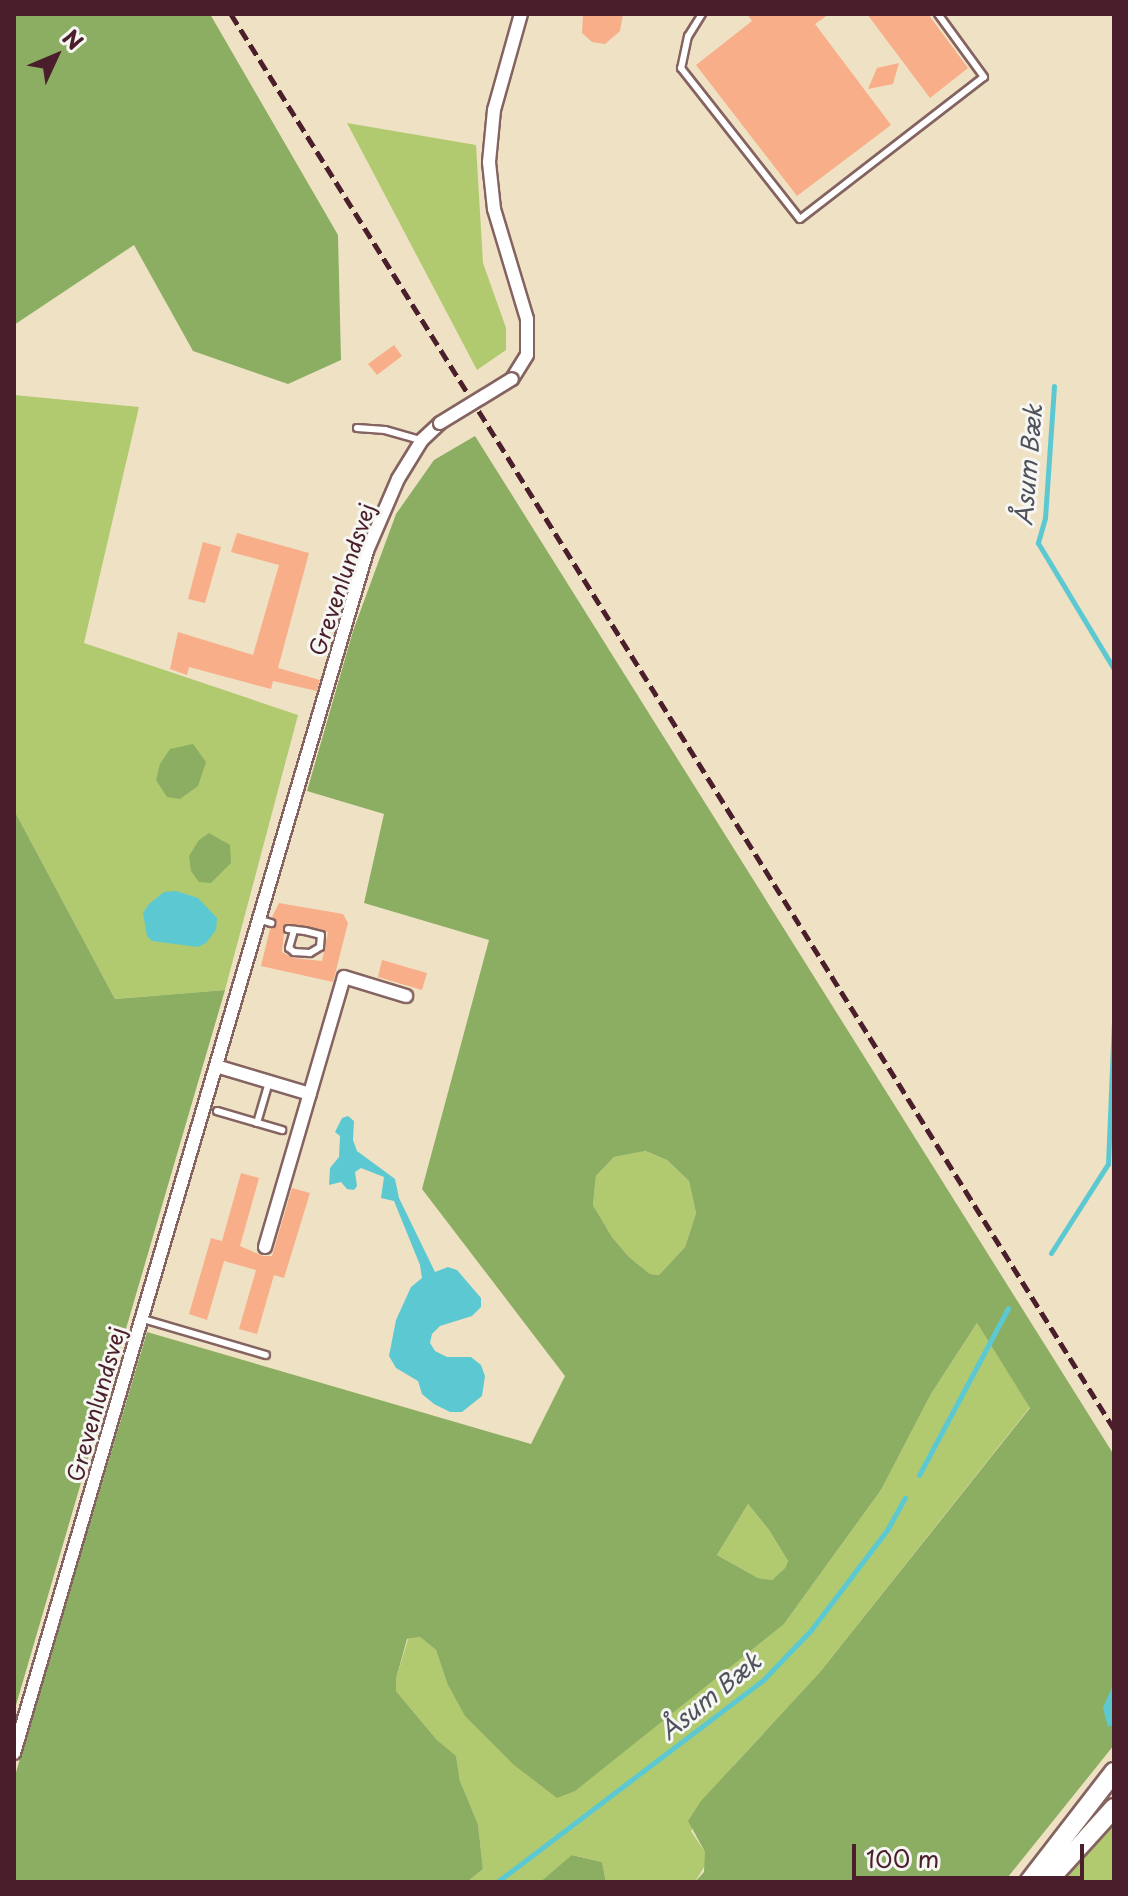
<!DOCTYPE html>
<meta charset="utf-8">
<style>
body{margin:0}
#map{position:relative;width:1128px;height:1896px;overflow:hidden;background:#efe1c4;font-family:"Playpen Sans",sans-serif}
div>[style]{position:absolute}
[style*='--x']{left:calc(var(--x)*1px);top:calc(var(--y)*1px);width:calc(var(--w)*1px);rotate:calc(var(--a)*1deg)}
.green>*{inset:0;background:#b1ca70}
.forest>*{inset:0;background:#8cae62}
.water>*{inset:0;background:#5cc9d2}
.stream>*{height:5px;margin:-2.5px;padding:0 2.5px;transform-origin:2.5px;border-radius:2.5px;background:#5cc9d2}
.building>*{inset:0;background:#f8ae89}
.roads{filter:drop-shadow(2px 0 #846361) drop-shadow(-2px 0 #846361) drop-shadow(0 2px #846361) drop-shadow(0 -2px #846361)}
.lane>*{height:6px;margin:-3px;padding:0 3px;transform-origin:3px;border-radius:3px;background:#fff}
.street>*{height:12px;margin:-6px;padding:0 6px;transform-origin:6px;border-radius:6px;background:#fff}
.secondary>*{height:18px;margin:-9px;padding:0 9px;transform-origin:9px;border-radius:9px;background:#fff}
.rail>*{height:5px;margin-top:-2.5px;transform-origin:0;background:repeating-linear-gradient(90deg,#4a1f2b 0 12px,transparent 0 18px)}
.bridges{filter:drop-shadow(2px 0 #846361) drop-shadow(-2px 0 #846361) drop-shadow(0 2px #846361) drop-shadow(0 -2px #846361)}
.street-bridge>*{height:12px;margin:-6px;padding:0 6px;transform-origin:6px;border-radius:6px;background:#fff}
span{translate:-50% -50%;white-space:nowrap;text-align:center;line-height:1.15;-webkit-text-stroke:6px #f6f6f2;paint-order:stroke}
.street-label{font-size:22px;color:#4a1f2b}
.water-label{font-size:24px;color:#4f525d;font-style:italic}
.frame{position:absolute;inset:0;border:16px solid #4a1f2b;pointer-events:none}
.north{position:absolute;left:16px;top:16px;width:80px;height:80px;-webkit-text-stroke:6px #f6f6f2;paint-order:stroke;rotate:46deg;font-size:22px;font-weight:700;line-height:32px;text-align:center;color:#4a1f2b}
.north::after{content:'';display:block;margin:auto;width:28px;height:36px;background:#4a1f2b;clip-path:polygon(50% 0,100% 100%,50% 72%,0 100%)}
.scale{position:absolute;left:852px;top:1844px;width:232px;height:36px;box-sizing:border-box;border:4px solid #4a1f2b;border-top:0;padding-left:10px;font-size:24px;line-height:28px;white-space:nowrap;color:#4a1f2b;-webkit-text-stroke:6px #f6f6f2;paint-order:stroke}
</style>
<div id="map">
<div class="green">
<i style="clip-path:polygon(347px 123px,476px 145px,483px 263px,506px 328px,506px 350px,477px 370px)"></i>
<i style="clip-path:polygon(14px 395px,139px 407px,84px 643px,298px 715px,225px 990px,115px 999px,14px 810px)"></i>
<i style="clip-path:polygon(644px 1151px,667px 1160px,689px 1181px,696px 1213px,685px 1247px,659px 1275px,650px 1274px,629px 1257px,612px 1237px,593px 1205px,596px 1176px,614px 1157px)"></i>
<i style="clip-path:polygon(977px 1323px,1030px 1407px,820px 1672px,734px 1765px,691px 1831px,705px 1852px,706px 1864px,695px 1882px,606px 1882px,602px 1862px,573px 1855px,540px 1882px,467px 1882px,483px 1869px,478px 1824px,460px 1781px,456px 1757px,437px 1740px,396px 1691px,396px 1679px,408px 1639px,420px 1637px,436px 1650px,447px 1683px,784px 1624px,881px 1490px,931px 1394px)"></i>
<i style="clip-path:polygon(748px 1504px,769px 1530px,788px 1561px,785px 1568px,772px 1580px,758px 1578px,717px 1555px)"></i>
<i style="clip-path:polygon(1114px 1817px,1114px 1882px,1056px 1882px)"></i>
</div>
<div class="forest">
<i style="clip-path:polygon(14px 14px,210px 14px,338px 235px,341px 360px,288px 384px,193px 351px,134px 245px,14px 325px)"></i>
<i style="clip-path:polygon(evenodd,475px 436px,1114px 1455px,1114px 1745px,1004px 1882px,695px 1882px,704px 1872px,705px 1852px,688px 1821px,701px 1801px,820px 1672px,1030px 1408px,977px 1323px,931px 1394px,881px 1490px,784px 1624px,575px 1791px,557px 1798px,514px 1765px,465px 1716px,447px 1683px,436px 1650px,420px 1637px,407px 1639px,396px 1679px,396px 1691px,437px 1740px,456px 1756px,460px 1781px,478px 1824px,483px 1869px,467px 1882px,14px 1882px,14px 1779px,147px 1332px,531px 1444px,565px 1376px,422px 1189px,489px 940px,364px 903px,384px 814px,307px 791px,353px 631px,396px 514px,434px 460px,475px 436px,645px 1151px,667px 1160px,689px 1181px,696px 1213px,685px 1247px,659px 1275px,650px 1274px,629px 1257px,612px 1237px,593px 1205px,596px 1176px,614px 1157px,645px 1151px,475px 436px,748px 1504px,769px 1530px,788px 1561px,785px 1568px,772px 1580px,758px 1578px,717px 1555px,748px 1504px)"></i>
<i style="clip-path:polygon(193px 744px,206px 762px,198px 786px,180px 799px,167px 797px,156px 780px,160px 764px,170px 749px)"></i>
<i style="clip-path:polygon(14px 810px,115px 999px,225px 990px,14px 1712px)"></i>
<i style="clip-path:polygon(209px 833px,230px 845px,231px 863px,211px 883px,199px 882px,191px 871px,189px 856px,199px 840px)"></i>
<i style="clip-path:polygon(572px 1855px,602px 1862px,606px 1882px,540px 1882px)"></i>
</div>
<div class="water">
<i style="clip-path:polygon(176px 891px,198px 898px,217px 918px,216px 930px,206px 943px,198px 947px,152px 941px,147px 936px,143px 913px,149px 904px,164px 892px)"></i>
<i style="clip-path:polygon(348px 1116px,354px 1121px,353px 1140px,357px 1151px,395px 1179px,399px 1198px,435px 1272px,448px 1267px,457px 1270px,481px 1298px,481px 1307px,472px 1316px,440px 1326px,432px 1334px,430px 1343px,435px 1351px,447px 1357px,471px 1357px,481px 1365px,485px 1376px,482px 1396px,462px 1412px,450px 1412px,434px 1404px,422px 1394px,418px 1381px,396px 1368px,389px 1356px,396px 1320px,411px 1287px,422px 1278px,420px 1265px,394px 1201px,381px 1198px,384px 1177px,361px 1168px,355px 1172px,357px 1186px,354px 1190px,347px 1189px,341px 1182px,329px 1185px,330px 1168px,339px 1157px,340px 1136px,335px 1132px,342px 1118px)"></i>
<i style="clip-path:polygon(1114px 1682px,1114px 1724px,1108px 1727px,1103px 1708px)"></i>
</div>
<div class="stream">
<i style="--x:1054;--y:386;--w:132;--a:93.9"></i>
<i style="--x:1045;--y:518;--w:26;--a:106"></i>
<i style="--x:1038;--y:543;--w:147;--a:58.9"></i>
<i style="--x:1051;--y:1253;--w:106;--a:-57.4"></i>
<i style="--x:1108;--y:1164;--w:141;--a:-87.6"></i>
<i style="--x:919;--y:1475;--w:189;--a:-61.9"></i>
<i style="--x:497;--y:1882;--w:335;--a:-37.2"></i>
<i style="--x:764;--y:1679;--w:68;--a:-46.2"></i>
<i style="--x:811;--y:1630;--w:126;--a:-52.8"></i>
<i style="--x:887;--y:1530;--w:37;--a:-61"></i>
</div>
<div class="building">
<i style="clip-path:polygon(583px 14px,623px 14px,620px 31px,605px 44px,592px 42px,582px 33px)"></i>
<i style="clip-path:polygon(747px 14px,829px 14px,815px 24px,891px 125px,797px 196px,696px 65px,752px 21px)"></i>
<i style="clip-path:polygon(867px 14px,928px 14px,968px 68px,930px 98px)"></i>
<i style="clip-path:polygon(899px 63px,893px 84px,868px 89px,877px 68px)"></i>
<i style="clip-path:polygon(394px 345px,402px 356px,377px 375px,368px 364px)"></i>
<i style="clip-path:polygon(237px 533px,309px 553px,278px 668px,320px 680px,317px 691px,273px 681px,271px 689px,189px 667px,187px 675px,170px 669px,178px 632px,253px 655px,279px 565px,231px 552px)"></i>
<i style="clip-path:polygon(203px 542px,221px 547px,205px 603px,188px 599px)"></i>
<i style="clip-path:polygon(evenodd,279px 903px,343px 914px,348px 923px,333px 982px,261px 966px,270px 929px,277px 924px,272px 917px,279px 903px,285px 924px,328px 932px,322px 961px,293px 958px,282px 952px,285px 924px)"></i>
<i style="clip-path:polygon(382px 960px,427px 973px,422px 990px,378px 977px)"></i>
<i style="clip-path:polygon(241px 1173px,259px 1178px,240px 1246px,263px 1256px,272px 1256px,292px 1188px,310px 1193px,284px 1278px,274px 1275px,257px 1334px,239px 1329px,256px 1270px,224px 1261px,207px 1320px,189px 1314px,211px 1238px,222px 1241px)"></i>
</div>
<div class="roads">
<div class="lane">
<i style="--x:702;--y:14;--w:26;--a:122"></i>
<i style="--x:688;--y:36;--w:33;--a:102"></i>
<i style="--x:681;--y:68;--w:192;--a:51.8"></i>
<i style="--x:800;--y:219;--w:232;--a:-37.7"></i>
<i style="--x:984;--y:77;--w:78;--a:-126.1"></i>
<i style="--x:357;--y:428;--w:28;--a:4"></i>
<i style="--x:385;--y:430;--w:36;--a:16"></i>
<i style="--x:258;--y:919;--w:14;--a:17"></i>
<i style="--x:288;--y:929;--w:17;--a:7"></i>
<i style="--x:305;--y:931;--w:16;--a:14"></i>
<i style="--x:321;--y:935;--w:12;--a:95"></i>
<i style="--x:320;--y:947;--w:12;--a:149"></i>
<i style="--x:310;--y:953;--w:16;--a:-176"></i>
<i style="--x:294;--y:952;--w:6;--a:-141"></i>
<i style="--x:289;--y:948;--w:19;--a:-74"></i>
<i style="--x:217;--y:1111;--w:68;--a:16.3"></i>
<i style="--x:257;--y:1123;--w:43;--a:-73.7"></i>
<i style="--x:143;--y:1319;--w:128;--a:16.3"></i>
</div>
<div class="street">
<i style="--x:512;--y:379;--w:28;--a:-58"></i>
<i style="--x:527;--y:355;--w:36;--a:-90"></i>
<i style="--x:527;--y:319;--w:115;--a:-106.7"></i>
<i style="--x:494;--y:209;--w:47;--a:-96.1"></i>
<i style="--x:489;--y:162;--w:52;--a:-84.5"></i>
<i style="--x:494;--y:110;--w:100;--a:-74.3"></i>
<i style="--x:216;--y:1066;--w:98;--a:16.6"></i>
<i style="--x:265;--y:1247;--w:281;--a:-73.7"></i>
<i style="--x:344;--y:977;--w:65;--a:17"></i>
<i style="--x:14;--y:1753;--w:1253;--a:-73.63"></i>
<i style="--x:367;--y:551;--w:78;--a:-66.7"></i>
<i style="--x:398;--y:479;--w:46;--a:-58.4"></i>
<i style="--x:422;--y:440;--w:25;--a:-43"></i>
</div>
<div class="secondary">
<i style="--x:1029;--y:1882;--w:139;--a:-52.3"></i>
<i style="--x:1047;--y:1882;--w:100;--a:-47.8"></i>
</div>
</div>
<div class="rail">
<i style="--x:231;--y:14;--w:1668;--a:58.03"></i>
</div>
<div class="bridges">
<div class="street-bridge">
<i style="--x:440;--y:423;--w:84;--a:-31.4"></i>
</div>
</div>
<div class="street-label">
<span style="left:341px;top:579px;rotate:-71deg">Grevenlundsvej</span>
<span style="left:95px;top:1404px;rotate:-74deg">Grevenlundsvej</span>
</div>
<div class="water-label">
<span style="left:1028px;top:465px;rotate:-85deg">Åsum Bæk</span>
<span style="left:710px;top:1696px;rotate:-39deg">Åsum Bæk</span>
</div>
<div class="frame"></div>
<div class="north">N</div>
<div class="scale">100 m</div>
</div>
